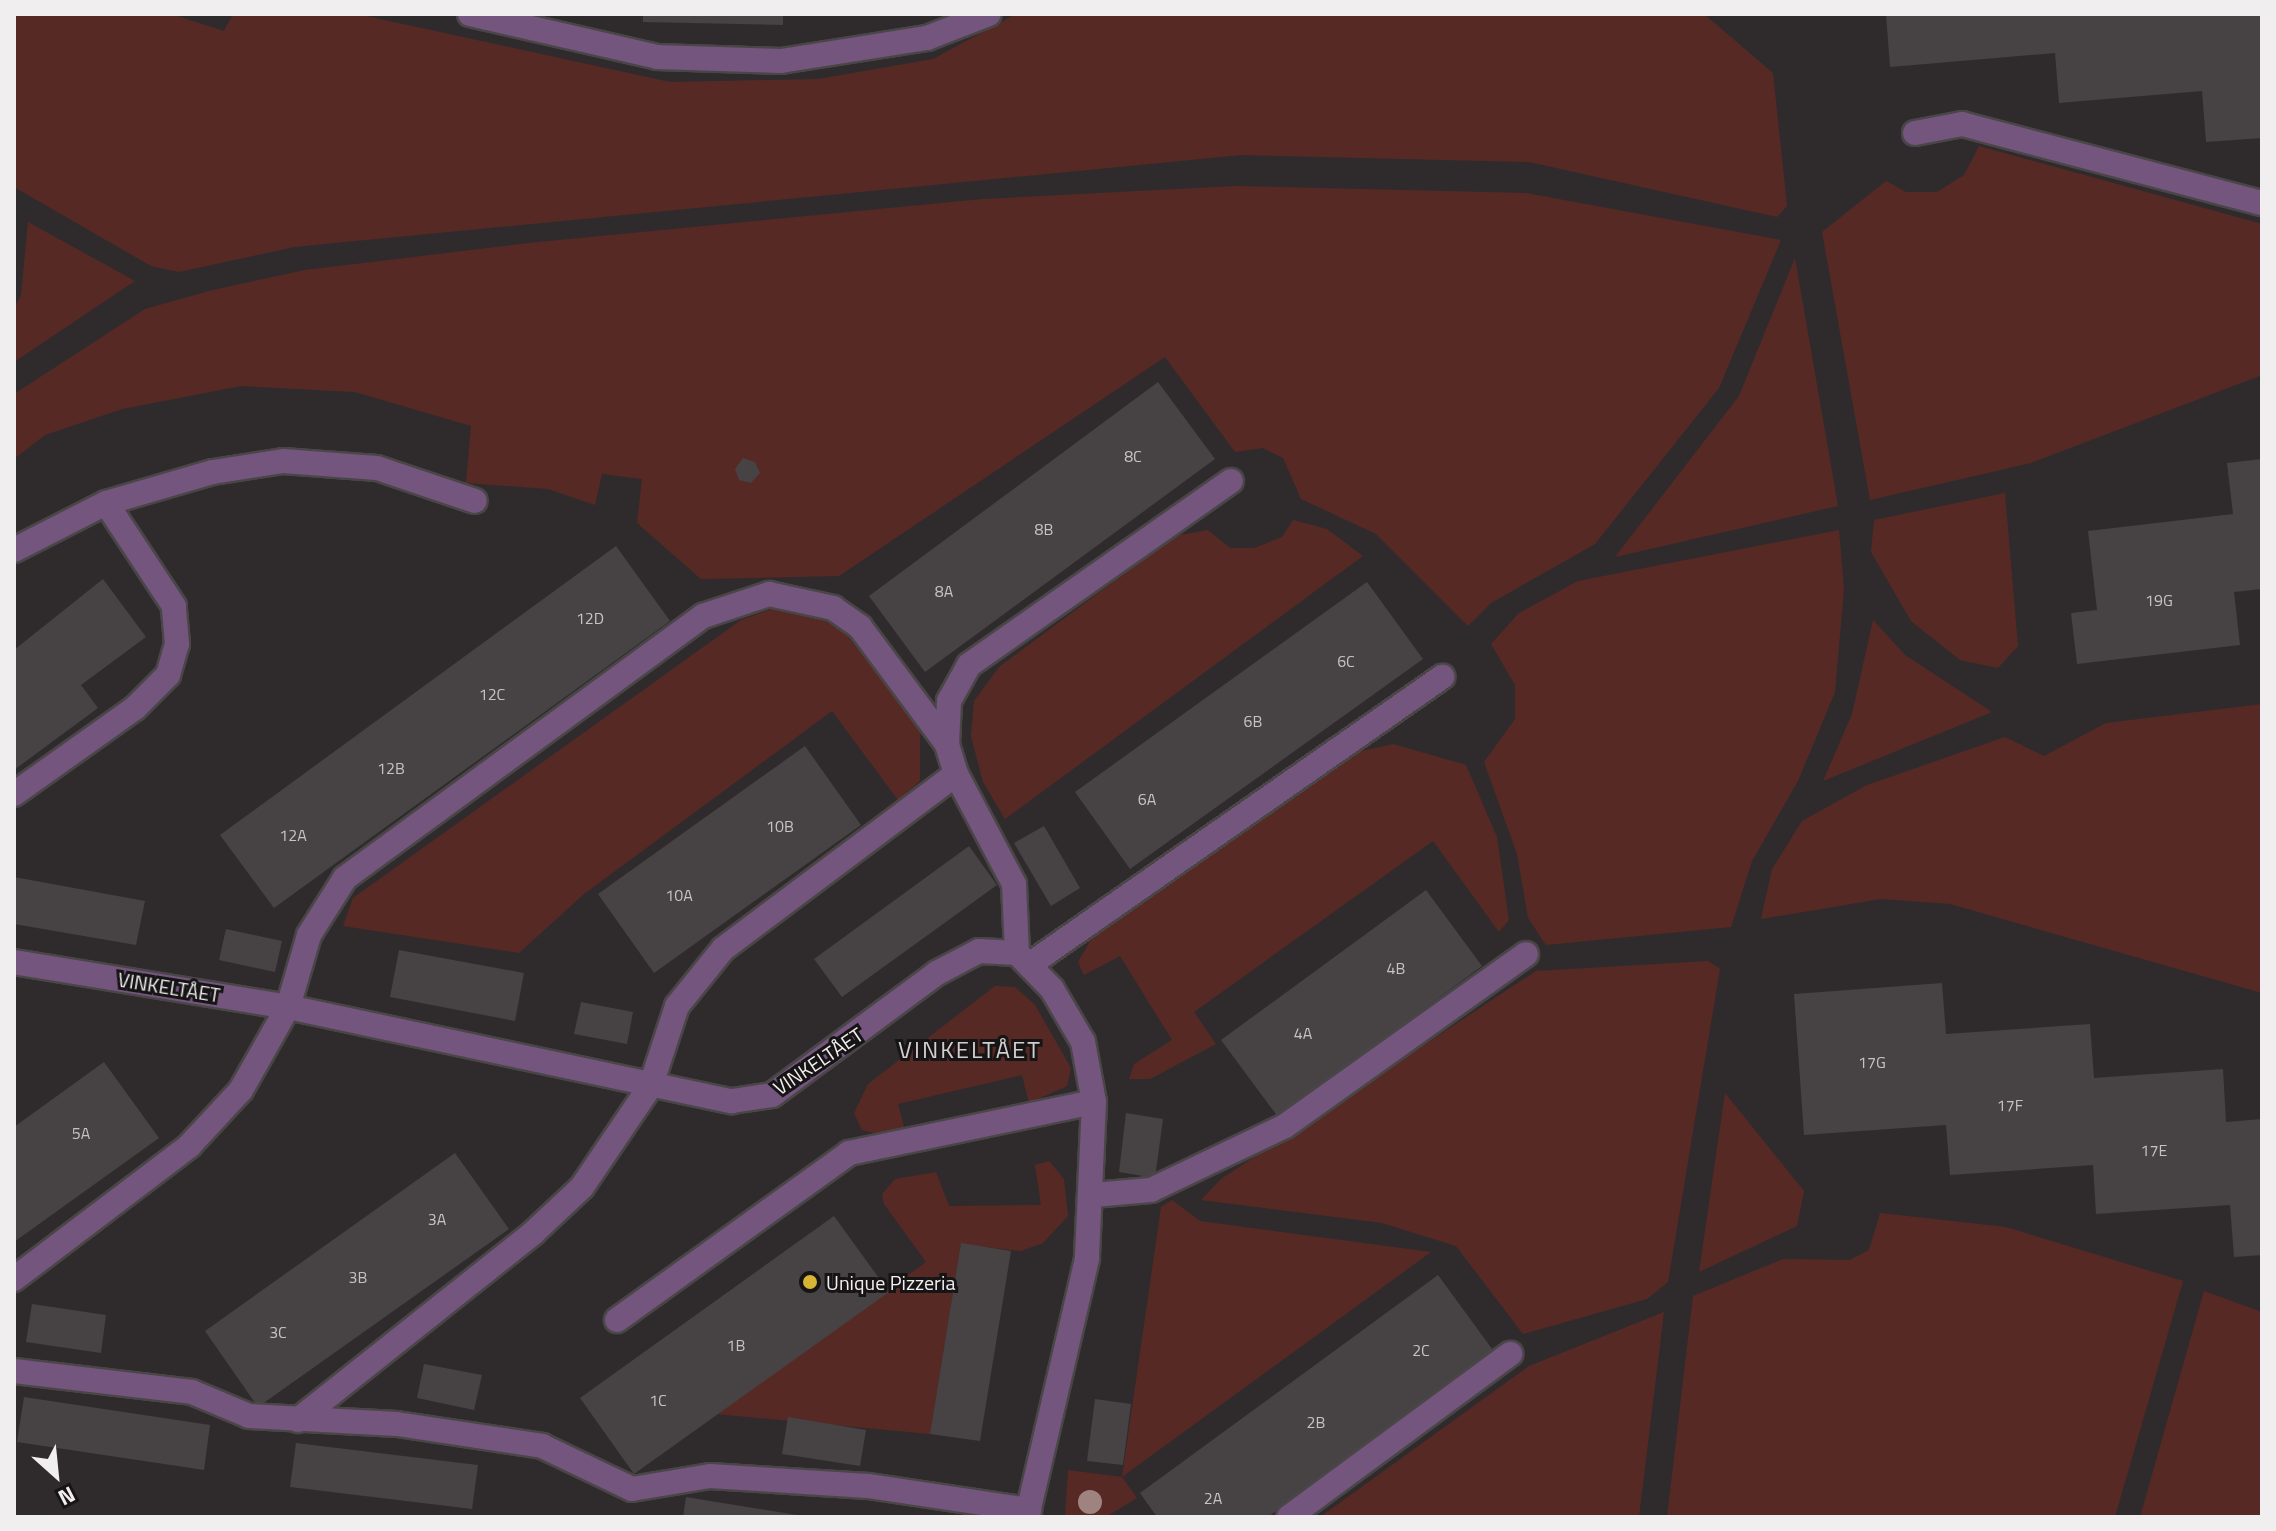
<!DOCTYPE html>
<meta charset="utf-8">
<style>
body{margin:0}
#map{position:relative;width:2276px;height:1531px;overflow:hidden;background:#2f2b2d;font-family:"Titillium Web",sans-serif}
div>[style]{position:absolute}
[style*='--x']{left:calc(var(--x)*1px);top:calc(var(--y)*1px);width:calc(var(--w)*1px);rotate:calc(var(--a)*1deg)}
.green>*{inset:0;background:#572925}
.building>*{inset:0;background:#474243}
.roads{filter:drop-shadow(2px 0 #4a4648) drop-shadow(-2px 0 #4a4648) drop-shadow(0 2px #4a4648) drop-shadow(0 -2px #4a4648)}
.minor>*{height:24px;margin:-12px;padding:0 12px;transform-origin:12px;border-radius:12px;background:#74557e}
.trees>*{width:24px;height:24px;margin:-12px;border-radius:50%;background:#9f8381}
.dots>*{width:22px;height:22px;translate:-50% -50%;box-sizing:border-box;border:4px solid #161415;border-radius:50%}
span{translate:-50% -50%;white-space:nowrap;text-align:center;line-height:1.15;-webkit-text-stroke:6px #161415;paint-order:stroke}
.number-label{font-size:16px;color:#c6c3c4}
.number-label span{-webkit-text-stroke-width:0}
.street-label{font-size:20px;color:#f0eeef}
.poi-label{font-size:20px;color:#f0eeef}
.left{translate:0 -50%;text-align:left}
.quarter-label{font-size:24px;color:#d2cdd0;letter-spacing:2px}
.frame{position:absolute;inset:0;border:16px solid #f0eeef;pointer-events:none}
.north{position:absolute;left:16px;top:1435px;width:80px;height:80px;-webkit-text-stroke:6px #161415;paint-order:stroke;rotate:153deg;font-size:22px;font-weight:700;line-height:32px;text-align:center;color:#f0eeef}
.north::after{content:'';display:block;margin:auto;width:28px;height:36px;background:#f0eeef;clip-path:polygon(50% 0,100% 100%,50% 72%,0 100%)}
</style>
<div id="map">
<div class="green">
<i style="clip-path:polygon(14px 14px,171px 14px,224px 31px,233px 14px,357px 14px,670px 82px,818px 79px,933px 59px,1016px 14px,1704px 14px,1773px 73px,1787px 206px,1777px 217px,1529px 162px,1242px 155px,294px 247px,179px 272px,151px 266px,14px 187px)"></i>
<i style="clip-path:polygon(1979px 146px,2262px 224px,2262px 375px,2031px 463px,1870px 500px,1822px 232px,1886px 181px,1906px 192px,1937px 192px,1964px 175px)"></i>
<i style="clip-path:polygon(1236px 186px,1526px 193px,1781px 240px,1719px 388px,1595px 544px,1491px 603px,1468px 626px,1376px 534px,1301px 499px,1283px 458px,1263px 448px,1235px 452px,1165px 357px,839px 576px,701px 579px,637px 523px,642px 479px,602px 474px,595px 505px,548px 489px,466px 483px,471px 426px,355px 392px,241px 386px,122px 409px,45px 435px,14px 459px,14px 394px,145px 309px,213px 290px,305px 270px,538px 242px,983px 199px)"></i>
<i style="clip-path:polygon(28px 222px,135px 281px,14px 362px,14px 308px,21px 295px)"></i>
<i style="clip-path:polygon(1795px 258px,1838px 506px,1615px 557px,1739px 396px)"></i>
<i style="clip-path:polygon(2005px 493px,2018px 646px,1998px 668px,1960px 660px,1911px 621px,1871px 552px,1874px 520px)"></i>
<i style="clip-path:polygon(1293px 520px,1327px 529px,1363px 556px,1005px 819px,983px 782px,971px 736px,974px 701px,999px 667px,1175px 536px,1208px 530px,1230px 548px,1254px 548px,1282px 537px)"></i>
<i style="clip-path:polygon(1839px 530px,1844px 589px,1835px 692px,1798px 781px,1752px 861px,1731px 927px,1546px 945px,1528px 918px,1517px 854px,1484px 762px,1515px 719px,1515px 685px,1491px 644px,1519px 613px,1578px 581px)"></i>
<i style="clip-path:polygon(772px 609px,810px 611px,847px 635px,920px 728px,920px 781px,898px 800px,832px 711px,584px 894px,519px 953px,343px 926px,353px 898px,741px 620px)"></i>
<i style="clip-path:polygon(1873px 620px,1905px 655px,1992px 712px,1823px 781px,1852px 714px)"></i>
<i style="clip-path:polygon(2262px 704px,2262px 993px,1950px 904px,1881px 899px,1761px 919px,1772px 869px,1802px 821px,1867px 785px,2005px 737px,2044px 756px,2106px 723px)"></i>
<i style="clip-path:polygon(1393px 744px,1466px 765px,1497px 837px,1509px 920px,1499px 932px,1433px 841px,1194px 1012px,1216px 1044px,1150px 1079px,1129px 1079px,1134px 1064px,1172px 1040px,1120px 956px,1084px 975px,1078px 962px,1092px 938px,1357px 752px)"></i>
<i style="clip-path:polygon(1708px 961px,1720px 969px,1668px 1282px,1647px 1299px,1523px 1334px,1456px 1246px,1382px 1223px,1201px 1200px,1221px 1179px,1536px 971px)"></i>
<i style="clip-path:polygon(995px 986px,1015px 987px,1035px 1005px,1071px 1068px,1067px 1086px,1029px 1103px,1022px 1075px,898px 1104px,905px 1130px,886px 1136px,862px 1130px,854px 1113px,868px 1084px)"></i>
<i style="clip-path:polygon(1725px 1093px,1804px 1191px,1797px 1226px,1699px 1272px)"></i>
<i style="clip-path:polygon(1049px 1161px,1064px 1179px,1068px 1216px,1043px 1243px,1021px 1251px,961px 1244px,930px 1434px,716px 1414px,926px 1262px,884px 1204px,882px 1194px,895px 1179px,936px 1172px,949px 1206px,1041px 1205px,1035px 1165px)"></i>
<i style="clip-path:polygon(1172px 1200px,1200px 1221px,1431px 1252px,1122px 1477px,1137px 1498px,1106px 1517px,1065px 1517px,1068px 1470px,1122px 1477px,1161px 1207px)"></i>
<i style="clip-path:polygon(1880px 1213px,2006px 1227px,2183px 1281px,2115px 1517px,1667px 1517px,1693px 1296px,1783px 1259px,1850px 1260px,1869px 1250px)"></i>
<i style="clip-path:polygon(2204px 1291px,2262px 1312px,2262px 1517px,2140px 1517px)"></i>
<i style="clip-path:polygon(1664px 1312px,1639px 1517px,1320px 1517px,1529px 1366px)"></i>
</div>
<div class="building">
<i style="clip-path:polygon(643px 14px,783px 14px,783px 25px,643px 22px)"></i>
<i style="clip-path:polygon(1886px 14px,2262px 14px,2262px 138px,2206px 142px,2202px 91px,2059px 103px,2055px 53px,1890px 67px)"></i>
<i style="clip-path:polygon(1158px 382px,1215px 459px,925px 672px,869px 596px)"></i>
<i style="clip-path:polygon(743px 458px,755px 462px,760px 473px,751px 483px,739px 480px,735px 469px)"></i>
<i style="clip-path:polygon(2262px 459px,2262px 589px,2234px 592px,2240px 645px,2077px 664px,2071px 613px,2097px 610px,2088px 531px,2233px 514px,2227px 463px)"></i>
<i style="clip-path:polygon(616px 546px,670px 621px,274px 908px,220px 835px)"></i>
<i style="clip-path:polygon(103px 579px,146px 637px,81px 685px,98px 708px,14px 770px,14px 650px)"></i>
<i style="clip-path:polygon(1367px 582px,1423px 659px,1130px 869px,1075px 792px)"></i>
<i style="clip-path:polygon(805px 746px,861px 825px,654px 973px,598px 894px)"></i>
<i style="clip-path:polygon(1044px 826px,1080px 888px,1051px 906px,1014px 843px)"></i>
<i style="clip-path:polygon(969px 846px,997px 885px,842px 997px,814px 959px)"></i>
<i style="clip-path:polygon(14px 877px,145px 901px,136px 945px,14px 924px)"></i>
<i style="clip-path:polygon(1426px 890px,1482px 966px,1278px 1117px,1221px 1040px)"></i>
<i style="clip-path:polygon(226px 929px,282px 941px,275px 972px,219px 960px)"></i>
<i style="clip-path:polygon(399px 950px,524px 973px,515px 1021px,390px 997px)"></i>
<i style="clip-path:polygon(1942px 983px,1946px 1034px,2090px 1024px,2094px 1078px,2223px 1069px,2226px 1122px,2262px 1119px,2262px 1255px,2234px 1257px,2230px 1205px,2096px 1214px,2093px 1165px,1950px 1175px,1946px 1125px,1804px 1135px,1794px 994px)"></i>
<i style="clip-path:polygon(581px 1002px,633px 1012px,627px 1044px,574px 1034px)"></i>
<i style="clip-path:polygon(104px 1062px,159px 1138px,14px 1242px,14px 1127px)"></i>
<i style="clip-path:polygon(1126px 1113px,1163px 1119px,1155px 1178px,1119px 1172px)"></i>
<i style="clip-path:polygon(455px 1153px,509px 1229px,258px 1407px,205px 1331px)"></i>
<i style="clip-path:polygon(834px 1216px,889px 1292px,634px 1474px,580px 1398px)"></i>
<i style="clip-path:polygon(961px 1243px,1011px 1251px,980px 1441px,930px 1434px)"></i>
<i style="clip-path:polygon(1438px 1275px,1495px 1353px,1268px 1517px,1157px 1517px,1140px 1493px)"></i>
<i style="clip-path:polygon(32px 1304px,106px 1315px,101px 1353px,26px 1342px)"></i>
<i style="clip-path:polygon(424px 1364px,482px 1375px,474px 1410px,417px 1398px)"></i>
<i style="clip-path:polygon(24px 1397px,210px 1425px,204px 1470px,17px 1442px)"></i>
<i style="clip-path:polygon(1095px 1399px,1131px 1404px,1123px 1465px,1087px 1461px)"></i>
<i style="clip-path:polygon(788px 1417px,866px 1430px,860px 1466px,782px 1454px)"></i>
<i style="clip-path:polygon(296px 1443px,478px 1465px,472px 1509px,290px 1487px)"></i>
<i style="clip-path:polygon(686px 1497px,797px 1515px,796px 1517px,683px 1517px)"></i>
</div>
<div class="roads">
<div class="minor">
<i style="--x:470;--y:14;--w:192;--a:12.9"></i>
<i style="--x:657;--y:57;--w:124;--a:1.8"></i>
<i style="--x:781;--y:61;--w:148;--a:-9"></i>
<i style="--x:927;--y:38;--w:66;--a:-21.2"></i>
<i style="--x:1915;--y:133;--w:48;--a:-10.8"></i>
<i style="--x:1962;--y:124;--w:310;--a:14.8"></i>
<i style="--x:14;--y:550;--w:103;--a:-27.1"></i>
<i style="--x:106;--y:503;--w:111;--a:-16.2"></i>
<i style="--x:213;--y:472;--w:71;--a:-8.9"></i>
<i style="--x:283;--y:461;--w:94;--a:4.3"></i>
<i style="--x:377;--y:468;--w:103;--a:18.6"></i>
<i style="--x:14;--y:794;--w:148;--a:-35.4"></i>
<i style="--x:135;--y:708;--w:47;--a:-45"></i>
<i style="--x:168;--y:675;--w:32;--a:-74"></i>
<i style="--x:177;--y:644;--w:38;--a:-95"></i>
<i style="--x:174;--y:606;--w:123;--a:-123.4"></i>
<i style="--x:1017;--y:953;--w:69;--a:-92.5"></i>
<i style="--x:1014;--y:884;--w:124;--a:-117.8"></i>
<i style="--x:956;--y:774;--w:31;--a:-107"></i>
<i style="--x:947;--y:744;--w:43;--a:-87.3"></i>
<i style="--x:949;--y:701;--w:41;--a:-60.9"></i>
<i style="--x:969;--y:665;--w:320;--a:-35.1"></i>
<i style="--x:14;--y:962;--w:278;--a:9.3"></i>
<i style="--x:288;--y:1007;--w:454;--a:12"></i>
<i style="--x:732;--y:1101;--w:40;--a:-8.5"></i>
<i style="--x:772;--y:1095;--w:205;--a:-36.5"></i>
<i style="--x:937;--y:973;--w:47;--a:-27.6"></i>
<i style="--x:979;--y:951;--w:38;--a:3"></i>
<i style="--x:1017;--y:953;--w:50;--a:45.8"></i>
<i style="--x:1052;--y:989;--w:61;--a:59.7"></i>
<i style="--x:1083;--y:1042;--w:61;--a:79.6"></i>
<i style="--x:1094;--y:1102;--w:157;--a:92.6"></i>
<i style="--x:1087;--y:1259;--w:265;--a:103.1"></i>
<i style="--x:1029;--y:965;--w:504;--a:-34.89"></i>
<i style="--x:1093;--y:1195;--w:58;--a:-4.9"></i>
<i style="--x:1151;--y:1190;--w:148;--a:-25.5"></i>
<i style="--x:1285;--y:1126;--w:296;--a:-35.5"></i>
<i style="--x:14;--y:1279;--w:220;--a:-37.2"></i>
<i style="--x:189;--y:1146;--w:76;--a:-47.1"></i>
<i style="--x:241;--y:1090;--w:95;--a:-60.5"></i>
<i style="--x:288;--y:1007;--w:75;--a:-73.7"></i>
<i style="--x:309;--y:935;--w:67;--a:-57.7"></i>
<i style="--x:345;--y:878;--w:444;--a:-36.2"></i>
<i style="--x:703;--y:616;--w:70;--a:-18.4"></i>
<i style="--x:769;--y:594;--w:66;--a:12.3"></i>
<i style="--x:833;--y:608;--w:33;--a:35"></i>
<i style="--x:860;--y:627;--w:146;--a:53.4"></i>
<i style="--x:617;--y:1320;--w:286;--a:-35.7"></i>
<i style="--x:849;--y:1153;--w:250;--a:-11.8"></i>
<i style="--x:14;--y:1371;--w:179;--a:6.7"></i>
<i style="--x:192;--y:1392;--w:62;--a:22.8"></i>
<i style="--x:249;--y:1416;--w:148;--a:3.1"></i>
<i style="--x:397;--y:1424;--w:147;--a:8.6"></i>
<i style="--x:542;--y:1446;--w:100;--a:25.5"></i>
<i style="--x:632;--y:1489;--w:79;--a:-9.5"></i>
<i style="--x:710;--y:1476;--w:158;--a:3.6"></i>
<i style="--x:868;--y:1486;--w:163;--a:8.5"></i>
<i style="--x:298;--y:1420;--w:300;--a:-38.5"></i>
<i style="--x:533;--y:1233;--w:67;--a:-43.2"></i>
<i style="--x:582;--y:1187;--w:123;--a:-55.9"></i>
<i style="--x:651;--y:1085;--w:83;--a:-71.8"></i>
<i style="--x:677;--y:1006;--w:73;--a:-51.1"></i>
<i style="--x:723;--y:949;--w:291;--a:-36.9"></i>
<i style="--x:1289;--y:1517;--w:275;--a:-36.4"></i>
</div>
</div>
<div class="trees">
<i style="left:1090px;top:1502px"></i>
</div>
<div class="dots">
<i style="left:810px;top:1282px;background:#d6b534"></i>
</div>
<div class="number-label">
<span style="left:1133px;top:456px">8C</span>
<span style="left:1044px;top:529px">8B</span>
<span style="left:944px;top:591px">8A</span>
<span style="left:2159px;top:600px">19G</span>
<span style="left:590px;top:618px">12D</span>
<span style="left:1346px;top:661px">6C</span>
<span style="left:492px;top:694px">12C</span>
<span style="left:1253px;top:721px">6B</span>
<span style="left:391px;top:768px">12B</span>
<span style="left:1147px;top:799px">6A</span>
<span style="left:780px;top:826px">10B</span>
<span style="left:293px;top:835px">12A</span>
<span style="left:679px;top:895px">10A</span>
<span style="left:1396px;top:968px">4B</span>
<span style="left:1303px;top:1033px">4A</span>
<span style="left:1872px;top:1062px">17G</span>
<span style="left:2010px;top:1105px">17F</span>
<span style="left:81px;top:1133px">5A</span>
<span style="left:2154px;top:1150px">17E</span>
<span style="left:437px;top:1219px">3A</span>
<span style="left:358px;top:1277px">3B</span>
<span style="left:278px;top:1332px">3C</span>
<span style="left:736px;top:1345px">1B</span>
<span style="left:1421px;top:1350px">2C</span>
<span style="left:658px;top:1400px">1C</span>
<span style="left:1316px;top:1422px">2B</span>
<span style="left:1213px;top:1498px">2A</span>
</div>
<div class="street-label">
<span style="left:169px;top:987px;rotate:9deg">VINKELTÅET</span>
<span style="left:818px;top:1061px;rotate:-34deg">VINKELTÅET</span>
</div>
<div class="poi-label">
<span class="left" style="left:826px;top:1282px">Unique Pizzeria</span>
</div>
<div class="quarter-label">
<span style="left:970px;top:1050px">VINKELTÅET</span>
</div>
<div class="frame"></div>
<div class="north">N</div>
</div>
